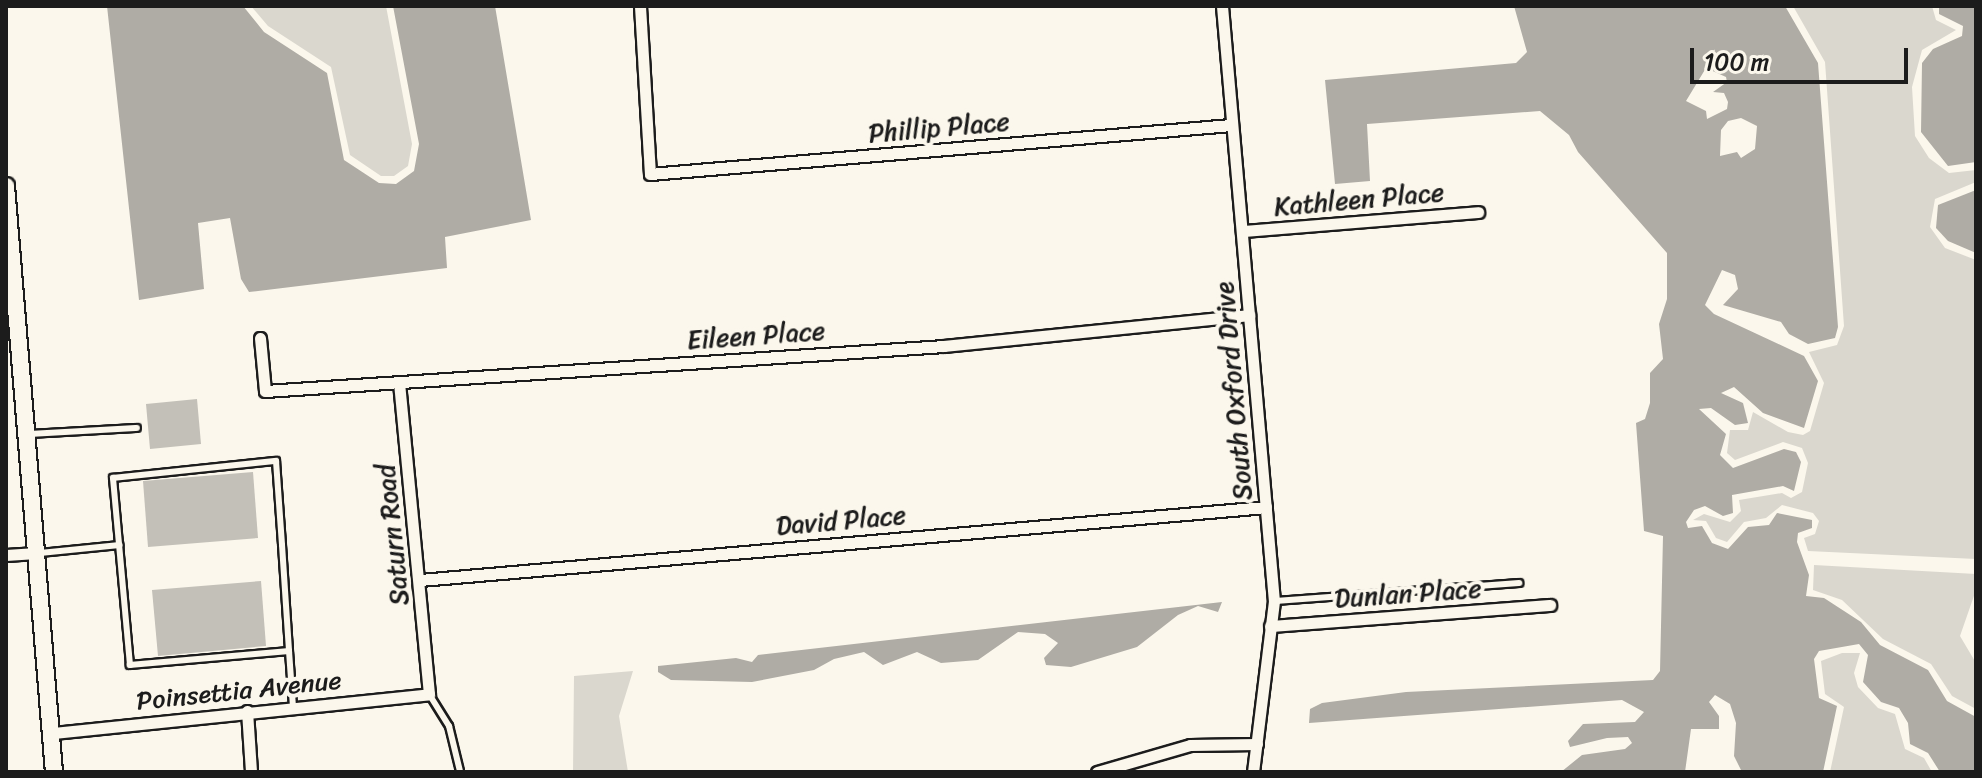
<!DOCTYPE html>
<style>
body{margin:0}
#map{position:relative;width:1982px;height:778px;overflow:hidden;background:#fbf7ec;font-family:Sriracha,sans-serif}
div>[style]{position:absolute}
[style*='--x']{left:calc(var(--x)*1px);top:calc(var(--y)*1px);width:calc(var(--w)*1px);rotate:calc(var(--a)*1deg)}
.green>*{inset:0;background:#dad7ce}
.water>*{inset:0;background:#afaca5}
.building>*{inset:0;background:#c3c0b8}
.roads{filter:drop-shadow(2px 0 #1c1c1c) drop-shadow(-2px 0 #1c1c1c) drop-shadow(0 2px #1c1c1c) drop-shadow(0 -2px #1c1c1c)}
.lane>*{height:6px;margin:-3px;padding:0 3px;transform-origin:3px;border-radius:3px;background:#fbf7ec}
.street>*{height:11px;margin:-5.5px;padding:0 5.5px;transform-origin:5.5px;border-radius:5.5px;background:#fbf7ec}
.secondary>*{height:16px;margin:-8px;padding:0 8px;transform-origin:8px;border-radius:8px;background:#fbf7ec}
span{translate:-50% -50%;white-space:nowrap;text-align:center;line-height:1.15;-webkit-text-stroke:8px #fbf7ec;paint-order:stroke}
.street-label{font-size:26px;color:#1c1c1c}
.frame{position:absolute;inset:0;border:8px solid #1c1c1c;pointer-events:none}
.scale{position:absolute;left:1690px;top:48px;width:218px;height:36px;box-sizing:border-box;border:4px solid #1c1c1c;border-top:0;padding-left:10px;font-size:24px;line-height:28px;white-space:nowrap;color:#1c1c1c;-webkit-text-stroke:6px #fbf7ec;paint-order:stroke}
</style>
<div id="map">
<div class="green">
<i style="clip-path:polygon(251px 6px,386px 6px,412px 144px,408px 166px,394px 176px,381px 176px,350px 155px,331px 67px,268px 26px)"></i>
<i style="clip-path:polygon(1793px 6px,1932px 6px,1936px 20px,1956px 30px,1922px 50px,1912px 87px,1915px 136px,1929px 158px,1949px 173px,1976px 170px,1976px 182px,1935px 199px,1930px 227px,1945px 248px,1976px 260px,1976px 559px,1808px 551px,1804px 538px,1815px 534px,1819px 521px,1813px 513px,1782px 505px,1766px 518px,1744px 522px,1727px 542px,1716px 538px,1706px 521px,1693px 520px,1704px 514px,1730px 522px,1741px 511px,1739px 500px,1782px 493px,1791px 498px,1802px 492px,1808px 463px,1802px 448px,1783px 442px,1735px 460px,1727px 453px,1730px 430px,1748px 430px,1753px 412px,1788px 432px,1803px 435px,1810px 431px,1824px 383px,1809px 352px,1837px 345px,1844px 326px,1825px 62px)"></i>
<i style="clip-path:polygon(1814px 565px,1976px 574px,1976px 590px,1960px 636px,1976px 663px,1976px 709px,1952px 696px,1931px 664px,1883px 639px,1842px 600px,1813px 590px)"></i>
<i style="clip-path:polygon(1842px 653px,1860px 653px,1854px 673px,1858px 687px,1878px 708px,1895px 714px,1905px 749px,1924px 758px,1932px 772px,1830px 772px,1844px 707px,1825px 694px,1821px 661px)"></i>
<i style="clip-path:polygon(633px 671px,619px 716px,628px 772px,573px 772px,574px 676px)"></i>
</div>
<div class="water">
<i style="clip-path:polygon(107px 6px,243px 6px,264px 32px,327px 73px,344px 160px,379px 183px,396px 184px,414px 171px,419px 144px,393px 6px,495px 6px,531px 220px,445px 237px,447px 268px,249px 292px,241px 279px,230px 218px,198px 223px,204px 289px,139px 300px)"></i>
<i style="clip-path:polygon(evenodd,1514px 6px,1785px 6px,1818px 63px,1838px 327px,1835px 338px,1808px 344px,1789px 334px,1781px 322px,1723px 305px,1738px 289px,1735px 275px,1722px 270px,1705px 305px,1714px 314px,1804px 356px,1818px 381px,1804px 428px,1763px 413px,1734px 387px,1721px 393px,1743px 403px,1748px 423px,1735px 425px,1711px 408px,1699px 409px,1726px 434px,1720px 455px,1733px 468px,1784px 449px,1796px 452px,1801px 462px,1794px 491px,1783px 486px,1732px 495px,1733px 513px,1723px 516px,1705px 506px,1694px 510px,1686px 522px,1688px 528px,1702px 526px,1712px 543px,1728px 549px,1748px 527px,1769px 525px,1777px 513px,1812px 520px,1812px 528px,1798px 533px,1797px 542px,1809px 575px,1806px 596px,1824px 598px,1861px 622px,1880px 645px,1928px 670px,1947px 701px,1976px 717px,1976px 772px,1940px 772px,1928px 753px,1910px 744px,1908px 723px,1899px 708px,1881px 702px,1863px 682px,1868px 655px,1859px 644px,1819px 651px,1814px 659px,1819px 698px,1837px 706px,1823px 772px,1742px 772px,1734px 756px,1736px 723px,1730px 704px,1715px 695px,1709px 702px,1719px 716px,1719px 729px,1691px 729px,1685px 772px,1561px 772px,1582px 755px,1625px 749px,1632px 743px,1628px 737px,1607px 738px,1570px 747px,1568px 741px,1583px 724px,1635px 722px,1644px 712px,1622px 700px,1309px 723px,1310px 709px,1322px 703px,1406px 692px,1653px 680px,1660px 671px,1663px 536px,1644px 531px,1636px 423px,1645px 419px,1650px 403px,1650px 373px,1663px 359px,1659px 324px,1667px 299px,1667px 253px,1578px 152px,1569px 135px,1540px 111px,1367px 124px,1370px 181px,1335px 184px,1325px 80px,1516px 63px,1527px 52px,1514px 6px,1706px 68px,1726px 77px,1727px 82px,1713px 92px,1724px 93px,1728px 102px,1727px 109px,1707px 119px,1706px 111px,1686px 101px,1706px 68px,1514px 6px,1741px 118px,1757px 126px,1755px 149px,1741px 158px,1737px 152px,1720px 156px,1721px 130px,1728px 121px,1741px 118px)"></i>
<i style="clip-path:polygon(1939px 6px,1976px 6px,1976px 162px,1948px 166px,1921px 132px,1922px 63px,1933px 49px,1962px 36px,1963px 26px,1939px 14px)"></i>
<i style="clip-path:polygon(1976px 190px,1976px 253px,1948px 241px,1936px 228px,1938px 205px)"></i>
<i style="clip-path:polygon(1222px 602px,1218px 612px,1198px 606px,1178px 615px,1137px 647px,1071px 667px,1046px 665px,1044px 658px,1058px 643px,1045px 634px,1018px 632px,978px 660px,941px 663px,917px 652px,883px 665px,864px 652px,834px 659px,814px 670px,752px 682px,671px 680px,658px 672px,658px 666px,736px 658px,752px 662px,758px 655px)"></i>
</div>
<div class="building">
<i style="clip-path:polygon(197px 399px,201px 444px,150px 449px,146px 404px)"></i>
<i style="clip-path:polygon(253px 472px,258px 538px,148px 547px,143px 481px)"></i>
<i style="clip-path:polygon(261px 581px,266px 646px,158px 656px,152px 590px)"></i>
</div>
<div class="roads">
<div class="lane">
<i style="--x:28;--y:434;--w:109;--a:-3.2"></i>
<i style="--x:40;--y:553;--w:80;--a:-5.7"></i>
<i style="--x:1275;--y:601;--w:245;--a:-4.2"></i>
<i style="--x:289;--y:651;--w:160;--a:175"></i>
<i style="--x:130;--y:665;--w:188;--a:-95.2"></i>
<i style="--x:113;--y:478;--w:164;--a:-6"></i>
<i style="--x:276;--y:461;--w:84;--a:85.9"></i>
<i style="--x:282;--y:545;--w:106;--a:86.2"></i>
<i style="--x:289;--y:651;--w:56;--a:85.9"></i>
<i style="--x:429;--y:694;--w:38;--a:58"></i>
<i style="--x:449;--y:726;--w:46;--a:76.3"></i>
</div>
<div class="street">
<i style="--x:640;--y:6;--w:168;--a:86.6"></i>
<i style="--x:650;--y:174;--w:583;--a:-4.82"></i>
<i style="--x:1222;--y:6;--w:597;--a:85.01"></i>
<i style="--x:1274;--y:601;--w:172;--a:97"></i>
<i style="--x:1243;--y:231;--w:236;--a:-4.6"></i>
<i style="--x:260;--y:338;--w:53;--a:84.6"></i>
<i style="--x:265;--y:391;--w:680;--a:-3.79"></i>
<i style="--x:944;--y:346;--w:307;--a:-5.8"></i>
<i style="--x:6;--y:555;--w:30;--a:-4"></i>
<i style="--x:420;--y:580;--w:849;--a:-4.93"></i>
<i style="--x:1270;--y:626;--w:281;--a:-4.3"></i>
<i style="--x:247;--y:711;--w:61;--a:86.2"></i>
<i style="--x:54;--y:733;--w:377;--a:-5.9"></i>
<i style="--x:429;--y:694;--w:311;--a:-95.5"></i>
<i style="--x:1097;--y:772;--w:97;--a:-16.2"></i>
<i style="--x:1190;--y:745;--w:67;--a:-0.9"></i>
</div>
<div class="secondary">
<i style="--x:6;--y:186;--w:588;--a:85.32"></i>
</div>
</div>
<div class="street-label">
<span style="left:939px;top:128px;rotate:-5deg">Phillip Place</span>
<span style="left:1359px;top:200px;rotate:-5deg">Kathleen Place</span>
<span style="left:756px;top:336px;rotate:-4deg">Eileen Place</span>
<span style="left:1234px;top:391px;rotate:-95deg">South Oxford Drive</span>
<span style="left:841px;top:521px;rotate:-5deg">David Place</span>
<span style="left:393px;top:535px;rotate:-96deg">Saturn Road</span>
<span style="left:1408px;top:594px;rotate:-4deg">Dunlan Place</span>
<span style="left:239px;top:691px;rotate:-6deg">Poinsettia Avenue</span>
</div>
<div class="frame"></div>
<div class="scale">100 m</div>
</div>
